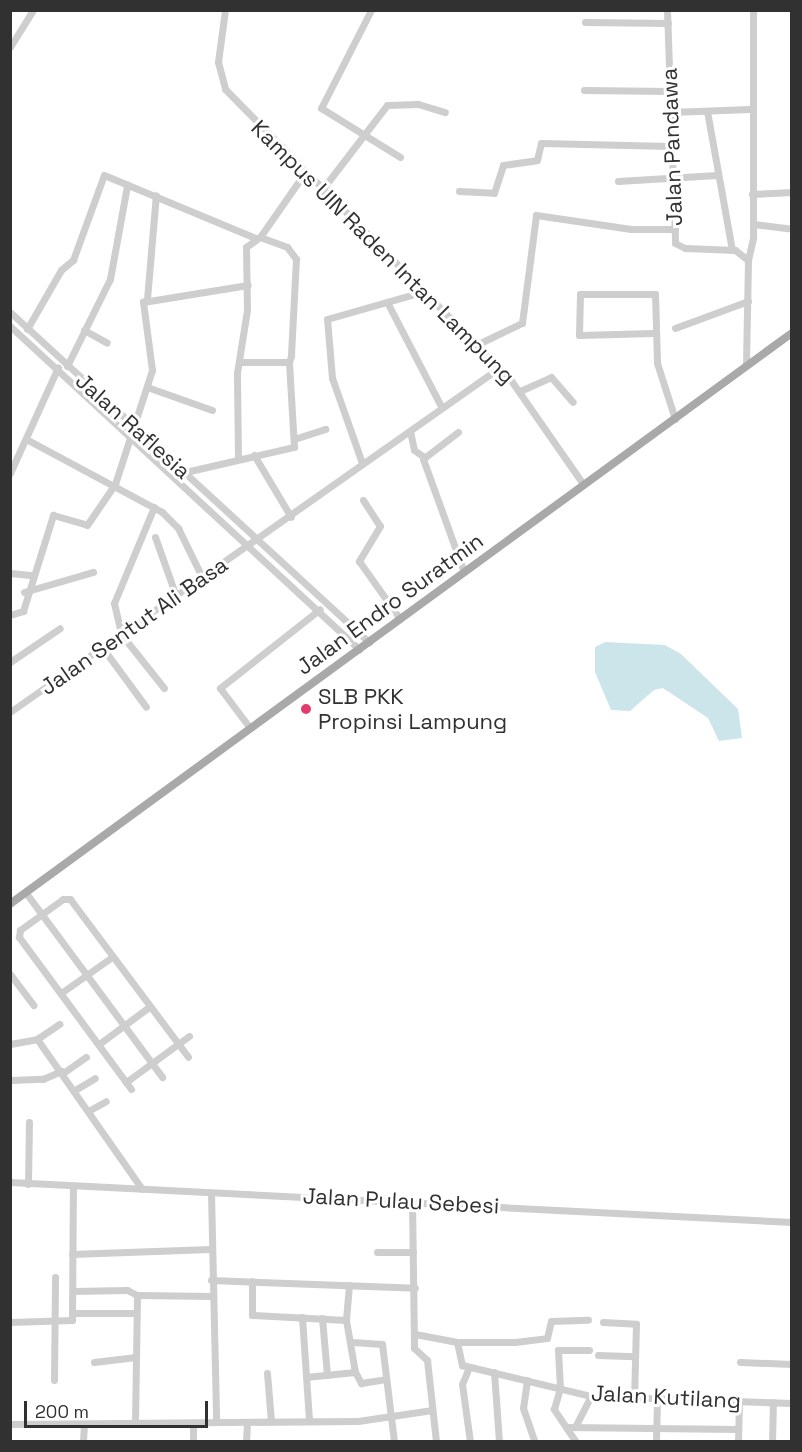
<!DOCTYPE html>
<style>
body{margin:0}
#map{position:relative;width:802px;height:1452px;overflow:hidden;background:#fff;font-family:"Space Grotesk",sans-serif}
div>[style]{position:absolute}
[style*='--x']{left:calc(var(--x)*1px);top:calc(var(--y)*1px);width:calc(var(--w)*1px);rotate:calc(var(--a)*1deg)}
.water>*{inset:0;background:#cbe5ea}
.minor>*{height:7px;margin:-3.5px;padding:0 3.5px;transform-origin:3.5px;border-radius:3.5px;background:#cecece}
.major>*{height:8px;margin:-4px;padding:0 4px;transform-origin:4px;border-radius:4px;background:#a9a9a9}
.dots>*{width:16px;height:16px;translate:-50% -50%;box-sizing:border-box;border:3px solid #fff;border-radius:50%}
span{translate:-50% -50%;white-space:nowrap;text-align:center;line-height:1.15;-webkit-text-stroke:6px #fff;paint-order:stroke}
.street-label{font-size:22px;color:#313131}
.poi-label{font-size:22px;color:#313131}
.left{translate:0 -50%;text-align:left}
.frame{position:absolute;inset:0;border:12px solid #313131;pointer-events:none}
.scale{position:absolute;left:24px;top:1401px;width:184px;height:27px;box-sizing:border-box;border:3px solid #313131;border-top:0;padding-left:8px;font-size:18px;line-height:21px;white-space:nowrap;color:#313131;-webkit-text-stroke:4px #fff;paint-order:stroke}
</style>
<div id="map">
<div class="water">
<i style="clip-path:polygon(605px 642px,665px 645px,681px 654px,738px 709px,742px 738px,719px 741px,708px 718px,663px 688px,654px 690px,630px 711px,611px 710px,595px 672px,595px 647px)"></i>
</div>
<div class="minor">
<i style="--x:225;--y:10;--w:52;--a:97.7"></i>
<i style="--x:218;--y:62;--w:28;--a:75"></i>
<i style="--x:225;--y:89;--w:407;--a:45.5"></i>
<i style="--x:510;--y:379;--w:128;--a:55.2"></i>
<i style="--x:371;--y:10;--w:110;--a:117"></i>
<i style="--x:321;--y:108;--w:93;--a:31.8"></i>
<i style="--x:667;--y:10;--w:233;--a:88"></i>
<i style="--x:675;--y:243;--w:11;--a:27"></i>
<i style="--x:685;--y:248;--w:50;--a:2.3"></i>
<i style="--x:735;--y:250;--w:16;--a:38"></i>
<i style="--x:748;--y:260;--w:106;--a:91.1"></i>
<i style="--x:585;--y:22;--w:83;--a:0.7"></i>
<i style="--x:10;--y:47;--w:44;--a:-58.1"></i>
<i style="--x:584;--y:90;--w:85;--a:0.7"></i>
<i style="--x:707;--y:111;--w:141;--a:79.8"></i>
<i style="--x:670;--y:112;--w:80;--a:-2.1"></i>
<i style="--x:618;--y:181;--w:99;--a:-3.5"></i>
<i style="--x:321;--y:191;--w:108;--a:-52.5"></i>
<i style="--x:387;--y:105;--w:31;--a:-2"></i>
<i style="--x:418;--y:104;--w:28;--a:17"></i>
<i style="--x:459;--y:191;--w:35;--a:3"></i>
<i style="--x:494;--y:193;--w:29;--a:-72"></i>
<i style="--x:503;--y:165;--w:34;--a:-8"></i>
<i style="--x:537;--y:160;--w:17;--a:-77"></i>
<i style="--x:541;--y:143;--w:130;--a:1.3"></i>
<i style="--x:752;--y:194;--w:40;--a:-2.9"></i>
<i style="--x:753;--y:224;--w:35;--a:7"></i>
<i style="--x:260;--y:237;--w:77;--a:-55.1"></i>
<i style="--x:748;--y:260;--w:23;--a:-77"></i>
<i style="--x:753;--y:238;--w:228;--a:-90"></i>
<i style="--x:147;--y:299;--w:104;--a:-85.1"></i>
<i style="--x:387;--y:302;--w:119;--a:62.6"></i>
<i style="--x:10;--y:312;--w:488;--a:42.6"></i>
<i style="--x:10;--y:326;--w:476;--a:42.8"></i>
<i style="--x:675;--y:328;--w:78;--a:-20.3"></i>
<i style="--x:27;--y:329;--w:68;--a:-60"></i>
<i style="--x:61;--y:270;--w:16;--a:-40"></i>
<i style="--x:73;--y:260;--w:90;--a:-70"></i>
<i style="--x:104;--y:175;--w:164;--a:22.6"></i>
<i style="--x:84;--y:330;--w:26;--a:29"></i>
<i style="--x:654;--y:333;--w:75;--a:178.5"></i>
<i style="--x:579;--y:335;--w:41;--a:-88.6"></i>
<i style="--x:580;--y:294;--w:75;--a:0"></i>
<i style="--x:655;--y:294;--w:69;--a:88.3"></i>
<i style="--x:657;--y:363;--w:59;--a:72.2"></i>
<i style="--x:476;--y:345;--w:51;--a:-25.6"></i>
<i style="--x:522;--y:323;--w:109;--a:-82.6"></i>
<i style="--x:536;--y:215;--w:96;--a:8.4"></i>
<i style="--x:631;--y:229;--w:44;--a:0"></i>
<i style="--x:67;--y:366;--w:97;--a:-63.7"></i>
<i style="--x:110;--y:279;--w:96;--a:-79.7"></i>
<i style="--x:147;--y:387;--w:69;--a:19.5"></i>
<i style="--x:520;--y:391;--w:34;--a:-24"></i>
<i style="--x:551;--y:377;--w:33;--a:49"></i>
<i style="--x:410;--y:431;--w:19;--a:78"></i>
<i style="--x:414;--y:450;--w:12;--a:35"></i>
<i style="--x:458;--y:432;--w:44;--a:142.4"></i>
<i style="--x:423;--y:459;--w:120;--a:70.1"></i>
<i style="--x:26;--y:439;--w:154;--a:28.2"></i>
<i style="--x:162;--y:512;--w:23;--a:45"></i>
<i style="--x:178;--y:528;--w:57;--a:63.9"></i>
<i style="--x:294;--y:439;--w:33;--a:-18"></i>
<i style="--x:254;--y:455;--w:72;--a:59.2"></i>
<i style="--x:238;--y:459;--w:86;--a:-90.7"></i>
<i style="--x:237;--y:373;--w:64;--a:-81"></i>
<i style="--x:247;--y:310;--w:63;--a:-90.9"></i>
<i style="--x:246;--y:247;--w:17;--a:-36"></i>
<i style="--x:260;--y:237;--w:29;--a:20"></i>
<i style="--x:287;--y:247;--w:15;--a:53"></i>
<i style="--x:296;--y:259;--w:97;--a:93"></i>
<i style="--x:291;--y:356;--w:6;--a:108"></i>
<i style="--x:289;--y:362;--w:50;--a:180"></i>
<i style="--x:362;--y:463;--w:90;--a:-109.4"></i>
<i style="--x:332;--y:378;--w:59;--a:-94.8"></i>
<i style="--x:327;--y:319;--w:99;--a:-15.9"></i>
<i style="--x:10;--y:473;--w:116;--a:-65.6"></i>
<i style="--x:181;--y:473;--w:116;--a:-13"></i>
<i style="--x:294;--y:447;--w:85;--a:-93.4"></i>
<i style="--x:363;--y:500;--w:31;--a:57"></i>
<i style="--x:380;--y:526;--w:41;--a:121"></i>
<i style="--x:359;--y:561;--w:71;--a:54.7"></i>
<i style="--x:154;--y:507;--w:104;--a:112.6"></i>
<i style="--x:114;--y:603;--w:32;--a:77"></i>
<i style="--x:121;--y:634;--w:69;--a:51.5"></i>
<i style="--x:155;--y:537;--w:63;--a:70.4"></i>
<i style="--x:10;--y:573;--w:20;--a:6"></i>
<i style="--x:24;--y:592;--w:72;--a:-16.2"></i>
<i style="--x:10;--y:615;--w:14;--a:-17"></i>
<i style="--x:23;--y:611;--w:101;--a:-72.6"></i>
<i style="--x:53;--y:515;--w:35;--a:16"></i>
<i style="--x:87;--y:525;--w:50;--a:-55.7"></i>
<i style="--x:115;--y:484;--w:120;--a:-72"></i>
<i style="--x:152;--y:370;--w:69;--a:-97.5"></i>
<i style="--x:143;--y:302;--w:106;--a:-9.2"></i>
<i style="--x:102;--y:647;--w:74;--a:53.7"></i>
<i style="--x:10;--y:662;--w:60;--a:-34.2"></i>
<i style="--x:10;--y:712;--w:598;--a:-35.13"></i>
<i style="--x:250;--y:728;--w:50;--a:-126.9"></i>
<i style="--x:220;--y:688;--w:127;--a:-38.3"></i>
<i style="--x:26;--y:893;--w:229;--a:53.5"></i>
<i style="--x:10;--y:974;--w:39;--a:53"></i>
<i style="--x:61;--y:993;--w:62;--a:-35.2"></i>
<i style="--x:37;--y:1039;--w:183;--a:55"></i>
<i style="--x:10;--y:1044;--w:27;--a:-10"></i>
<i style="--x:37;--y:1039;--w:27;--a:-34"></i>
<i style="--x:99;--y:1044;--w:62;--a:-36.5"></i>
<i style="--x:63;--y:1073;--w:28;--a:-35"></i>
<i style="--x:10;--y:1080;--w:33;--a:-2"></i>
<i style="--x:43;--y:1079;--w:20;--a:-24"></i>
<i style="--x:126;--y:1082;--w:78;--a:-36.1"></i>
<i style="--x:131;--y:1089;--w:189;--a:-126.4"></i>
<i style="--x:19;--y:937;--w:7;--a:-82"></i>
<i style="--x:20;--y:930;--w:53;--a:-35.8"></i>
<i style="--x:63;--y:899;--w:7;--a:0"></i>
<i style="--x:70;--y:899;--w:197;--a:53.2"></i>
<i style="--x:75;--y:1090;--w:23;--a:-31"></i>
<i style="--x:90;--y:1110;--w:18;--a:-29"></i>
<i style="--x:10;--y:1182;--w:783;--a:2.93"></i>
<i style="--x:28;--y:1184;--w:62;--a:-89.1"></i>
<i style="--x:211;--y:1193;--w:229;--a:88.7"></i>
<i style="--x:412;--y:1201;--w:147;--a:89.2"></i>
<i style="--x:414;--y:1348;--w:18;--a:43"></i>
<i style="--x:427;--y:1360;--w:82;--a:83.7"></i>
<i style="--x:377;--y:1252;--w:36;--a:0"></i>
<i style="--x:72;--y:1254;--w:138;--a:-2.1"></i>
<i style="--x:211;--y:1280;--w:204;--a:2.2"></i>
<i style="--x:252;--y:1281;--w:34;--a:90"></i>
<i style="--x:252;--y:1315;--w:94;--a:3"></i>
<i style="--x:349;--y:1285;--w:35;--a:95"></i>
<i style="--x:346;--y:1320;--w:53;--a:80.2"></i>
<i style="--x:355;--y:1372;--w:13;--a:61"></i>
<i style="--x:361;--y:1383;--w:25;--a:-9"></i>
<i style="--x:73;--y:1291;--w:54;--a:-1.1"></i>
<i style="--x:127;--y:1290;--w:11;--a:27"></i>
<i style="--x:73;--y:1313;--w:61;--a:0"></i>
<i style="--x:302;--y:1317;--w:104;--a:86.1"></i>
<i style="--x:322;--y:1318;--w:57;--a:85"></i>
<i style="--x:10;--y:1322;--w:62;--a:-1.8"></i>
<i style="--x:72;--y:1320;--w:134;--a:-89.6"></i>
<i style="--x:603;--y:1322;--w:33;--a:3"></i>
<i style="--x:636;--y:1324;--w:74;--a:91.5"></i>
<i style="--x:415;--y:1334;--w:43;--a:10.8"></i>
<i style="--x:457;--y:1342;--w:58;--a:0"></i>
<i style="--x:515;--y:1342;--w:32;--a:-7"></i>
<i style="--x:547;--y:1338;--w:17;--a:-77"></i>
<i style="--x:551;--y:1321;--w:37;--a:-2"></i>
<i style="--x:352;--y:1342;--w:30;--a:4"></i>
<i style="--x:382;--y:1344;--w:99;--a:83"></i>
<i style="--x:457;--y:1342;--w:24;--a:78"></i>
<i style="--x:462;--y:1365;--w:133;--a:13.5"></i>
<i style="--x:591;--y:1396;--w:201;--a:2"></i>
<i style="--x:598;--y:1355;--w:36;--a:2"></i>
<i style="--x:94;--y:1362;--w:42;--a:-6.8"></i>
<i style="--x:740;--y:1362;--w:52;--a:2.2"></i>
<i style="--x:469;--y:1367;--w:18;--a:112"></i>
<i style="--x:462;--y:1384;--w:59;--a:82.1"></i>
<i style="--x:494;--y:1372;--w:70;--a:85.9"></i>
<i style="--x:267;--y:1373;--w:49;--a:85.3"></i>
<i style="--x:306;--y:1377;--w:49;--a:-5.8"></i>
<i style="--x:54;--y:1380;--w:103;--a:-89.4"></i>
<i style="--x:527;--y:1380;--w:28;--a:98"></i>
<i style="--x:523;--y:1408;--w:36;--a:71"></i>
<i style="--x:135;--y:1423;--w:128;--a:-89.1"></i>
<i style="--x:137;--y:1295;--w:74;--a:0.8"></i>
<i style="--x:10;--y:1424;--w:348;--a:-0.5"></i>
<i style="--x:358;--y:1421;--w:75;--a:-8.5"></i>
<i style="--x:566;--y:1427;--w:172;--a:0.7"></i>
<i style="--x:575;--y:1427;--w:35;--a:-63"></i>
<i style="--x:83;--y:1442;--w:18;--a:-87"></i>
<i style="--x:193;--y:1442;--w:19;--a:-90"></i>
<i style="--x:246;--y:1442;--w:20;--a:-87"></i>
<i style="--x:576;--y:1442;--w:40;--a:-124"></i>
<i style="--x:554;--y:1409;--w:22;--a:-74"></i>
<i style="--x:560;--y:1388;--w:38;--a:-93"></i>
<i style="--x:558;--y:1350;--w:31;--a:0"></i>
<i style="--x:656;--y:1442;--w:43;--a:-88.7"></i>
<i style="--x:738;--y:1442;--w:41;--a:-88.6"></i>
<i style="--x:772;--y:1442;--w:40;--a:-88.6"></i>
</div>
<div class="major">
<i style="--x:10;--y:904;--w:968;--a:-36.14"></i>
</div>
<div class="dots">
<i style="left:306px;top:709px;background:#e03c6c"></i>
</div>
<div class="street-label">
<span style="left:672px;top:147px;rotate:-92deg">Jalan Pandawa</span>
<span style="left:383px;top:252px;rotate:45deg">Kampus UIN Raden Intan Lampung</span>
<span style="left:133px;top:426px;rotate:42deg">Jalan Raflesia</span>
<span style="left:390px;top:604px;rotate:-36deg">Jalan Endro Suratmin</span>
<span style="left:134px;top:626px;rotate:-35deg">Jalan Sentut Ali Basa</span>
<span style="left:401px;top:1201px;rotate:3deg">Jalan Pulau Sebesi</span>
<span style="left:666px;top:1397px;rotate:3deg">Jalan Kutilang</span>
</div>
<div class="poi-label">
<span class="left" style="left:318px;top:709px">SLB PKK<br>Propinsi Lampung</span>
</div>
<div class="frame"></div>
<div class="scale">200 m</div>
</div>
